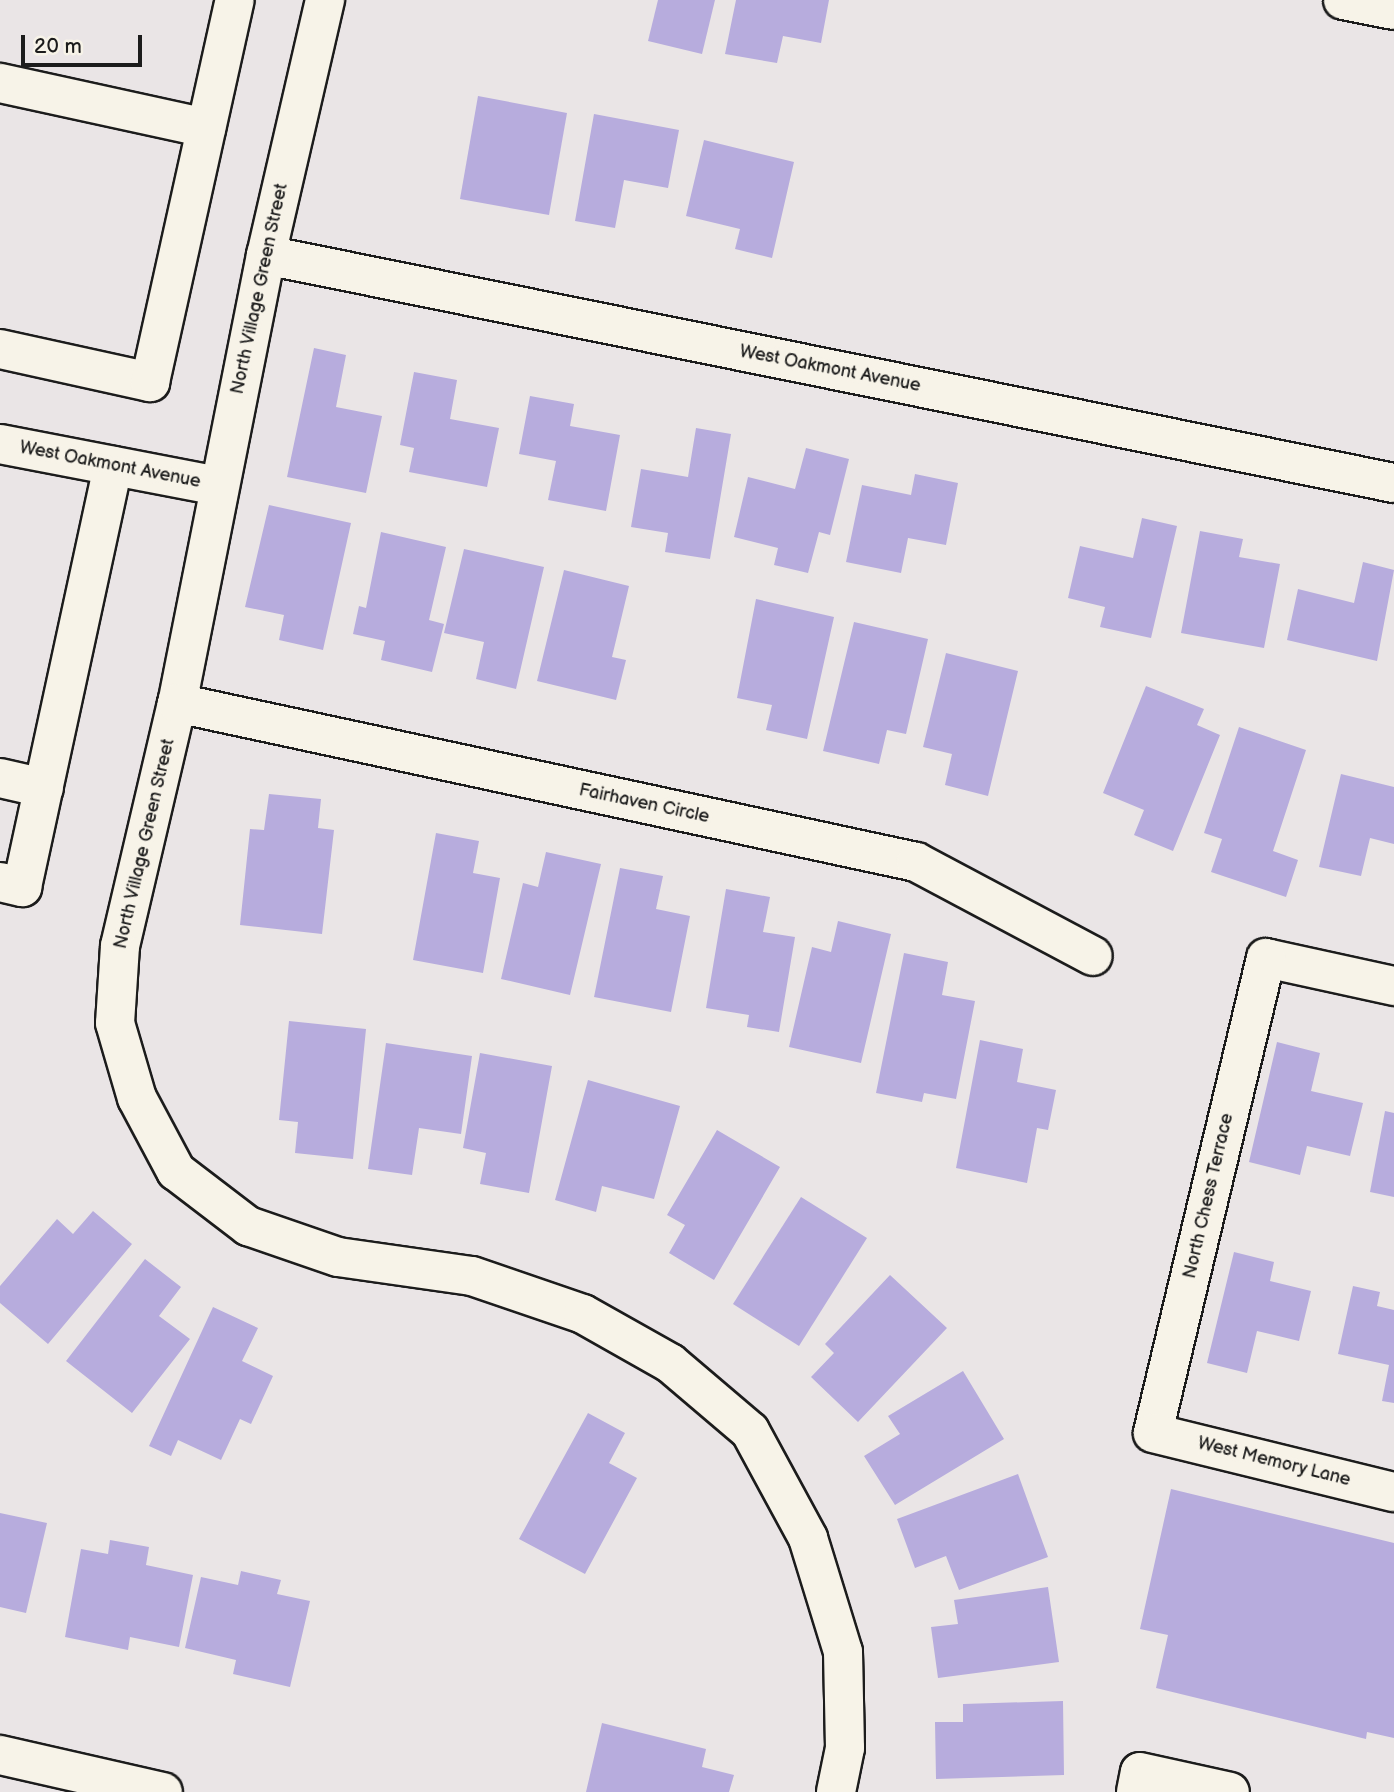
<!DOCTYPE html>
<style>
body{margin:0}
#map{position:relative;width:1394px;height:1792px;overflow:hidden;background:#eae5e6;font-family:"Balsamiq Sans",sans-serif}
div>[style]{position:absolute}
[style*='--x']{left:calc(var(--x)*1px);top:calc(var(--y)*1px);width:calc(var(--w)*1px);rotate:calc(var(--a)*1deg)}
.building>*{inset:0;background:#b7acdd}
.roads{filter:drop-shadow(2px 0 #1c1c1c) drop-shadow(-2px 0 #1c1c1c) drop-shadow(0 2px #1c1c1c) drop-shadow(0 -2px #1c1c1c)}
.minor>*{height:38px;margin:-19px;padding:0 19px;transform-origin:19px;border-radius:19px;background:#f7f3e8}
span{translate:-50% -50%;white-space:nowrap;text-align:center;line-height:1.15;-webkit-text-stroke:7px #f7f3e8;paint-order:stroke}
.street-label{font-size:18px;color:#1c1c1c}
.scale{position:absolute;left:21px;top:35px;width:121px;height:32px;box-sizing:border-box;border:4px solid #1c1c1c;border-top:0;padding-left:9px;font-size:21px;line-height:24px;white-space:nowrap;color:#1c1c1c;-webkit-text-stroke:5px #f7f3e8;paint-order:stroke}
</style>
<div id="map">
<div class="building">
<i style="clip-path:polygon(658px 0,715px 0,702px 54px,648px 41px)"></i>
<i style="clip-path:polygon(736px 0,829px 0,821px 43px,783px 36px,777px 63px,725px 54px)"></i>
<i style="clip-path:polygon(478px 96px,567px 113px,549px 215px,460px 199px)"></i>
<i style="clip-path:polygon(594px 114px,679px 130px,668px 188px,624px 180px,615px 228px,575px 221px)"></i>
<i style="clip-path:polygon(704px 140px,794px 162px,772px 258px,735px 249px,740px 229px,686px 216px)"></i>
<i style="clip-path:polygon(314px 348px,346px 355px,336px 407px,382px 416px,366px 493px,287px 477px)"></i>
<i style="clip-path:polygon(414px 372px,457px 380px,450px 419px,499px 428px,487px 487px,409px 472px,414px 448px,400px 445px)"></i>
<i style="clip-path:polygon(530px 396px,574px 404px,570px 426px,620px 435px,606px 511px,548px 500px,556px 461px,519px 454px)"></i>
<i style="clip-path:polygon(696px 428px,731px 434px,710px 559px,665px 552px,668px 533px,631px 527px,641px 469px,688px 477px)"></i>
<i style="clip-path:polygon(806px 448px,849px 459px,830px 535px,819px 532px,808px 573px,774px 565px,778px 548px,734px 537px,748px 477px,795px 489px)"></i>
<i style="clip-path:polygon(915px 474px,958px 483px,946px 545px,908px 538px,901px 573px,846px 562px,862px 485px,911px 495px)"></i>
<i style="clip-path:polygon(269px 505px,351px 523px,323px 650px,279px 640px,284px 615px,245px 607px)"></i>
<i style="clip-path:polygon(1142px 518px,1177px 526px,1151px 638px,1100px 627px,1105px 607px,1068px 598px,1080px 546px,1133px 558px)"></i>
<i style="clip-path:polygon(1200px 531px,1243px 539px,1239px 557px,1280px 564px,1264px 648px,1181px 633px)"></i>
<i style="clip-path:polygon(381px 532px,446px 547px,429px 620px,444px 624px,432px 672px,381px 660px,385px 641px,353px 634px,359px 606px,366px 608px)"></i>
<i style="clip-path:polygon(464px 549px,544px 567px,516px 689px,476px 679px,484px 642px,444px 633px)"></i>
<i style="clip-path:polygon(1363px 562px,1394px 570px,1377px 661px,1287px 640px,1298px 589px,1354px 603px)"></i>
<i style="clip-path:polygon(564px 570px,629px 586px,612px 657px,626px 660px,616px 700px,537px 681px)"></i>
<i style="clip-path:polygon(756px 599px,834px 617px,807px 739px,766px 730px,772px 705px,737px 698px)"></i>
<i style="clip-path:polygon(854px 622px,928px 639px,906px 734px,887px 730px,879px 764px,823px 751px)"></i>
<i style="clip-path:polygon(946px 653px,1018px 671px,988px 796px,945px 785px,952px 754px,923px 747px)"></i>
<i style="clip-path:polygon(1146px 686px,1204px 709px,1197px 725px,1220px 735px,1173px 851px,1134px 835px,1144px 810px,1103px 793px)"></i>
<i style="clip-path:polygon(1239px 727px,1306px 750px,1273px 851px,1298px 860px,1286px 897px,1211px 872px,1222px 839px,1204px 833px)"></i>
<i style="clip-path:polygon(1341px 774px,1394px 787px,1394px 844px,1370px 838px,1361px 876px,1319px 867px)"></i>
<i style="clip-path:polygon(269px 794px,321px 799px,318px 828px,334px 830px,322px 934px,240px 925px,250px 829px,264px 830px)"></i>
<i style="clip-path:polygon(436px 833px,479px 841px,473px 873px,500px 878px,483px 973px,413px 960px)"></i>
<i style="clip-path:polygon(546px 852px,601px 864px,570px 995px,501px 979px,523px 883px,538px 887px)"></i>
<i style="clip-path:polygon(620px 868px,663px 876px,656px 909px,690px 916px,671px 1012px,594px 997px)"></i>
<i style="clip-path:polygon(726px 889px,770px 897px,763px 932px,795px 937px,779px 1032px,747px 1027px,749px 1015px,706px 1008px)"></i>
<i style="clip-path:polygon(838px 921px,891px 934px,861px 1063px,789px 1047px,812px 947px,831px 952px)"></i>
<i style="clip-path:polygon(904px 953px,948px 962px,942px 995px,975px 1001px,956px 1099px,924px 1093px,922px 1102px,876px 1093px)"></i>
<i style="clip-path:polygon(289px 1021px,366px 1029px,353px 1159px,295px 1153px,298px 1122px,279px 1120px)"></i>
<i style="clip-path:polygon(980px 1040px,1023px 1049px,1017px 1082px,1056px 1090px,1048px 1130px,1037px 1128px,1027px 1183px,956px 1168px)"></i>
<i style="clip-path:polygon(1277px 1042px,1320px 1053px,1311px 1091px,1363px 1103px,1350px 1156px,1307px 1146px,1300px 1175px,1249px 1162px)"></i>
<i style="clip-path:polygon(386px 1043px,472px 1056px,461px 1134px,419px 1128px,412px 1175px,368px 1169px)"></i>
<i style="clip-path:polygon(480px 1053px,552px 1066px,529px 1193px,480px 1184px,486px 1153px,463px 1148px)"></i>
<i style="clip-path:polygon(588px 1080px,680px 1106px,654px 1199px,602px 1186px,596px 1212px,555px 1200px)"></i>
<i style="clip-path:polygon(1385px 1111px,1394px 1113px,1394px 1197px,1370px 1192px)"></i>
<i style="clip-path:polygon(717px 1130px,780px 1167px,714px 1280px,669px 1253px,685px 1225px,667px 1215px)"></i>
<i style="clip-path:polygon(801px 1197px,867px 1238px,799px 1346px,733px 1304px)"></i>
<i style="clip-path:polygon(93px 1211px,132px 1244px,48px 1344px,0 1303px,0 1286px,57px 1219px,73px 1234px)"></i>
<i style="clip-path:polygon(1234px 1252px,1274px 1262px,1270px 1281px,1311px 1291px,1299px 1341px,1257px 1331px,1247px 1373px,1207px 1363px)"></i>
<i style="clip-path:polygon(145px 1259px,181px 1287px,159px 1316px,190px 1339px,132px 1413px,66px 1361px)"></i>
<i style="clip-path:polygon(890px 1275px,947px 1328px,858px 1422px,811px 1377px,834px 1353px,825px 1344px)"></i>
<i style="clip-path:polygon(1353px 1286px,1380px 1292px,1377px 1306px,1394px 1310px,1394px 1403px,1382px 1401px,1389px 1365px,1338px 1354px)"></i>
<i style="clip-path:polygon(213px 1307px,258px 1328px,242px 1361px,273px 1376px,251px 1424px,240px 1419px,221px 1460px,178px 1440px,171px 1456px,149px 1446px)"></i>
<i style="clip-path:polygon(963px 1371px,1004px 1439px,895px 1505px,864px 1456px,900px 1434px,888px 1416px)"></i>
<i style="clip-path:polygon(588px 1413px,625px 1433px,609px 1463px,637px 1478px,585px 1574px,519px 1539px)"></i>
<i style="clip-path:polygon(1018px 1474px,1048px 1557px,959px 1590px,946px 1556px,915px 1568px,897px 1519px)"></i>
<i style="clip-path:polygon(1171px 1489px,1394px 1543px,1394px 1738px,1367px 1732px,1366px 1739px,1156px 1688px,1168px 1635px,1140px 1629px)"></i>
<i style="clip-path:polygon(0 1513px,47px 1523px,26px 1613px,0 1607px)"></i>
<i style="clip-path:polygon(110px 1540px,149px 1547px,146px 1565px,193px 1575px,179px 1647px,130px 1637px,128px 1650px,65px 1637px,81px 1549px,108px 1554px)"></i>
<i style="clip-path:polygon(241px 1571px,281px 1580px,277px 1594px,310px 1601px,290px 1687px,233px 1674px,236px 1660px,185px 1648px,201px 1577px,238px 1585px)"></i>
<i style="clip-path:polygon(1048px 1587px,1059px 1662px,938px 1678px,931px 1627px,958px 1624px,954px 1600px)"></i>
<i style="clip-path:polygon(1063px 1701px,1064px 1775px,936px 1779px,935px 1722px,963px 1722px,963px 1704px)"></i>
<i style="clip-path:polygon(602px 1723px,706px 1749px,702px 1767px,734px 1775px,729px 1792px,586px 1792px)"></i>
</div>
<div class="roads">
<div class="minor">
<i style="--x:325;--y:0;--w:262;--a:103"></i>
<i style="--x:266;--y:255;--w:457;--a:101.2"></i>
<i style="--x:177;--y:703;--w:250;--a:103.2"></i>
<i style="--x:120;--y:946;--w:77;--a:93.7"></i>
<i style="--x:115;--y:1023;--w:78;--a:73.7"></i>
<i style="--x:137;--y:1098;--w:83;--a:61.9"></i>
<i style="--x:176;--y:1171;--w:91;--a:37.4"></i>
<i style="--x:248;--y:1226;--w:95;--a:19"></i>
<i style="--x:338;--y:1257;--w:135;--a:8.1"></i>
<i style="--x:472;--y:1276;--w:117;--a:18.9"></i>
<i style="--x:583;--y:1314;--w:100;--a:29.4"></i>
<i style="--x:670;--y:1363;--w:105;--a:40.4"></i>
<i style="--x:750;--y:1431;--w:122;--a:61.5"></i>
<i style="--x:808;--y:1538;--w:119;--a:72.9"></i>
<i style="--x:843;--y:1652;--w:96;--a:88.8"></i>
<i style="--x:845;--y:1748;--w:45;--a:101.6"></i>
<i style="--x:1343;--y:0;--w:52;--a:11.1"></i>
<i style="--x:0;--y:83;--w:211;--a:12.3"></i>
<i style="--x:266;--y:255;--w:1151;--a:11.43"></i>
<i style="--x:0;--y:349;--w:154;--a:12.4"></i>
<i style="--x:150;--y:382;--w:391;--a:-77.5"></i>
<i style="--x:0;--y:444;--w:223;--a:10.9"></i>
<i style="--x:177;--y:703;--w:756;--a:12.14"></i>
<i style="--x:916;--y:862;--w:200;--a:28"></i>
<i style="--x:0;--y:778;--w:45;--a:12.8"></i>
<i style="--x:0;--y:882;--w:23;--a:13"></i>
<i style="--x:22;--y:887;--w:431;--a:-77.8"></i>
<i style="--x:1394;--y:986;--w:131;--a:-167.7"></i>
<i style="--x:1266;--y:958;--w:488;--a:103.4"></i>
<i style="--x:1153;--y:1433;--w:248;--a:13.8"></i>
<i style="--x:0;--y:1755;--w:167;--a:12.8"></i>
<i style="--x:1136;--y:1792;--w:20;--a:-79"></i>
<i style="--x:1140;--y:1772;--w:92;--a:12.5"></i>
</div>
</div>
<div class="street-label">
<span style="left:260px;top:289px;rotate:-78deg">North Village Green Street</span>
<span style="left:830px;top:369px;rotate:11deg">West Oakmont Avenue</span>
<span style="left:110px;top:465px;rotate:11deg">West Oakmont Avenue</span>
<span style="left:644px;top:804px;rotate:12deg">Fairhaven Circle</span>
<span style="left:145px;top:844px;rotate:-77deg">North Village Green Street</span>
<span style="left:1209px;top:1196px;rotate:-77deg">North Chess Terrace</span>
<span style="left:1274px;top:1462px;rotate:14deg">West Memory Lane</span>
</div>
<div class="scale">20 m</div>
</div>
